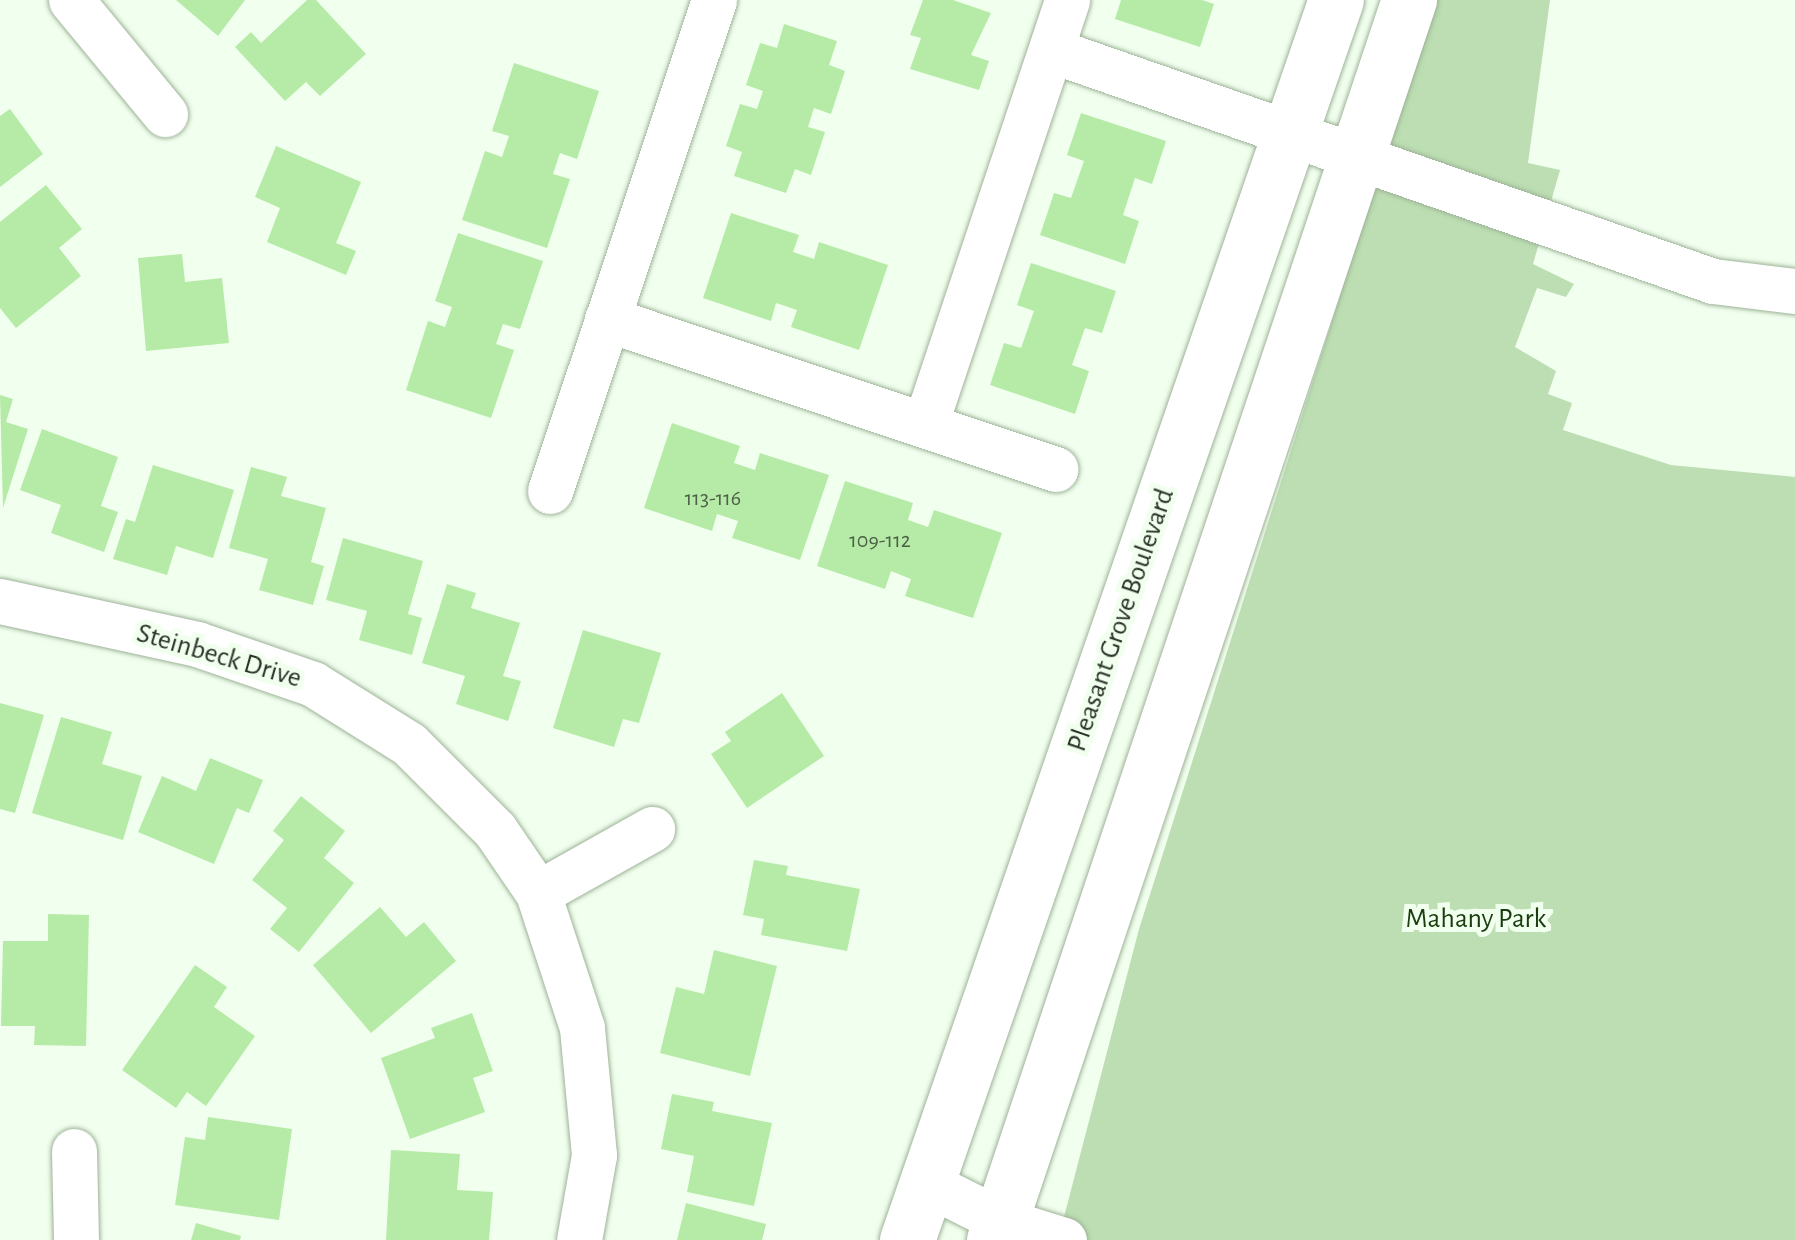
<!DOCTYPE html>
<style>
body{margin:0}
#map{position:relative;width:1795px;height:1240px;overflow:hidden;background:#f1ffee;font-family:"Alegreya Sans",sans-serif}
div>[style]{position:absolute}
[style*='--x']{left:calc(var(--x)*1px);top:calc(var(--y)*1px);width:calc(var(--w)*1px);rotate:calc(var(--a)*1deg)}
.green>*{inset:0;background:#bcdeb2}
.building>*{inset:0;background:#b5eba6}
.roads{filter:drop-shadow(0 0 2px #9db398) drop-shadow(0 0 2px #9db398)}
.minor>*{height:45px;margin:-22.5px;padding:0 22.5px;transform-origin:22.5px;border-radius:22.5px;background:#fff}
.major>*{height:55px;margin:-27.5px;padding:0 27.5px;transform-origin:27.5px;border-radius:27.5px;background:#fff}
span{translate:-50% -50%;white-space:nowrap;text-align:center;line-height:1.15;-webkit-text-stroke:10px #f1ffee;paint-order:stroke}
.number-label{font-size:22px;color:#4d6048}
.number-label span{-webkit-text-stroke-width:0}
.street-label{font-size:28px;color:#2a3228}
.park-label{font-size:28px;color:#1a3c0e}
</style>
<div id="map">
<div class="green">
<div style="clip-path:polygon(1434px 0,1550px 0,1528px 163px,1560px 170px,1533px 264px,1574px 284px,1566px 297px,1537px 288px,1515px 347px,1556px 371px,1548px 394px,1572px 403px,1563px 430px,1671px 465px,1795px 477px,1795px 1240px,1058px 1240px,1139px 929px)"></div>
</div>
<div class="building">
<div style="clip-path:polygon(176px 0,245px 0,218px 36px)"></div>
<div style="clip-path:polygon(307px 0,316px 0,366px 54px,320px 96px,306px 82px,285px 101px,235px 47px,251px 32px,261px 43px)"></div>
<div style="clip-path:polygon(923px 0,953px 0,991px 13px,971px 55px,989px 61px,979px 90px,910px 69px,921px 38px,910px 35px)"></div>
<div style="clip-path:polygon(1121px 0,1202px 0,1214px 4px,1200px 47px,1115px 19px)"></div>
<div style="clip-path:polygon(784px 24px,837px 41px,829px 65px,845px 71px,831px 114px,814px 108px,808px 127px,825px 132px,811px 175px,795px 169px,786px 193px,734px 176px,742px 152px,726px 146px,740px 104px,757px 109px,763px 91px,746px 85px,760px 43px,777px 48px)"></div>
<div style="clip-path:polygon(514px 63px,599px 91px,577px 159px,560px 153px,553px 174px,570px 179px,547px 248px,462px 220px,485px 151px,502px 157px,509px 136px,492px 131px)"></div>
<div style="clip-path:polygon(10px 109px,43px 154px,0 187px,0 116px)"></div>
<div style="clip-path:polygon(1081px 113px,1166px 141px,1152px 184px,1135px 178px,1123px 215px,1139px 221px,1125px 264px,1040px 235px,1054px 193px,1071px 198px,1084px 161px,1067px 155px)"></div>
<div style="clip-path:polygon(276px 146px,361px 182px,336px 243px,356px 251px,346px 275px,267px 242px,280px 208px,255px 197px)"></div>
<div style="clip-path:polygon(46px 185px,82px 229px,59px 248px,81px 276px,16px 328px,0 308px,0 222px)"></div>
<div style="clip-path:polygon(731px 213px,799px 235px,793px 252px,814px 259px,819px 242px,888px 265px,859px 350px,791px 327px,797px 310px,776px 303px,771px 321px,703px 298px)"></div>
<div style="clip-path:polygon(458px 233px,543px 261px,520px 329px,503px 324px,496px 344px,514px 350px,491px 418px,406px 390px,428px 321px,445px 327px,452px 307px,435px 301px)"></div>
<div style="clip-path:polygon(182px 254px,185px 282px,222px 278px,229px 343px,146px 351px,138px 258px)"></div>
<div style="clip-path:polygon(1031px 263px,1116px 291px,1102px 333px,1085px 328px,1072px 365px,1089px 371px,1075px 414px,990px 385px,1004px 343px,1021px 348px,1034px 311px,1017px 305px)"></div>
<div style="clip-path:polygon(0 395px,13px 399px,6px 422px,28px 429px,3px 508px)"></div>
<div style="clip-path:polygon(672px 423px,740px 446px,734px 463px,755px 470px,760px 453px,829px 475px,800px 560px,732px 538px,738px 521px,717px 514px,712px 531px,644px 508px)"></div>
<div style="clip-path:polygon(42px 429px,118px 457px,101px 506px,118px 512px,104px 552px,51px 533px,61px 505px,20px 490px)"></div>
<div style="clip-path:polygon(153px 465px,234px 490px,213px 558px,176px 546px,167px 575px,113px 559px,126px 519px,135px 522px)"></div>
<div style="clip-path:polygon(251px 467px,287px 477px,281px 496px,326px 508px,311px 562px,324px 566px,313px 605px,259px 590px,268px 559px,229px 548px)"></div>
<div style="clip-path:polygon(845px 481px,913px 503px,908px 520px,928px 527px,934px 510px,1002px 533px,973px 618px,905px 596px,911px 579px,891px 571px,885px 589px,817px 566px)"></div>
<div style="clip-path:polygon(343px 538px,423px 561px,408px 614px,422px 618px,412px 655px,359px 640px,367px 611px,326px 600px)"></div>
<div style="clip-path:polygon(447px 584px,476px 593px,471px 608px,520px 623px,503px 676px,521px 681px,508px 721px,456px 704px,465px 676px,422px 663px)"></div>
<div style="clip-path:polygon(583px 630px,661px 653px,639px 723px,623px 719px,614px 747px,553px 728px)"></div>
<div style="clip-path:polygon(782px 693px,824px 756px,747px 808px,711px 754px,731px 741px,725px 732px)"></div>
<div style="clip-path:polygon(0 703px,44px 715px,15px 813px,0 809px)"></div>
<div style="clip-path:polygon(61px 717px,112px 732px,102px 764px,142px 776px,123px 840px,32px 813px)"></div>
<div style="clip-path:polygon(210px 758px,263px 780px,249px 813px,237px 808px,214px 864px,138px 832px,162px 776px,196px 791px)"></div>
<div style="clip-path:polygon(301px 796px,345px 831px,324px 858px,354px 883px,299px 952px,270px 929px,287px 908px,252px 880px,284px 840px,273px 831px)"></div>
<div style="clip-path:polygon(754px 860px,788px 866px,786px 875px,860px 889px,847px 951px,761px 935px,764px 919px,743px 915px)"></div>
<div style="clip-path:polygon(380px 907px,406px 937px,424px 922px,456px 961px,371px 1033px,313px 965px)"></div>
<div style="clip-path:polygon(48px 914px,89px 915px,86px 1046px,34px 1045px,35px 1026px,1px 1026px,3px 941px,48px 941px)"></div>
<div style="clip-path:polygon(714px 950px,777px 966px,750px 1076px,660px 1053px,676px 987px,704px 994px)"></div>
<div style="clip-path:polygon(195px 965px,227px 987px,214px 1007px,255px 1036px,206px 1106px,187px 1092px,176px 1108px,122px 1070px)"></div>
<div style="clip-path:polygon(472px 1013px,493px 1071px,473px 1078px,485px 1112px,410px 1139px,381px 1058px,435px 1038px,431px 1028px)"></div>
<div style="clip-path:polygon(672px 1094px,714px 1102px,712px 1111px,772px 1123px,754px 1206px,687px 1192px,694px 1156px,661px 1149px)"></div>
<div style="clip-path:polygon(208px 1117px,292px 1129px,279px 1220px,175px 1205px,185px 1137px,205px 1140px)"></div>
<div style="clip-path:polygon(391px 1150px,460px 1154px,457px 1190px,493px 1192px,489px 1240px,386px 1240px)"></div>
<div style="clip-path:polygon(686px 1203px,766px 1224px,762px 1240px,677px 1240px)"></div>
<div style="clip-path:polygon(196px 1223px,241px 1236px,240px 1240px,191px 1240px)"></div>
</div>
<div class="roads">
<div class="minor">
<div style="--x:71;--y:0;--w:148;--a:50.5"></div>
<div style="--x:1051;--y:50;--w:701;--a:19.24"></div>
<div style="--x:1713;--y:281;--w:83;--a:7"></div>
<div style="--x:607;--y:319;--w:473;--a:18.5"></div>
<div style="--x:925;--y:425;--w:448;--a:-71.5"></div>
<div style="--x:550;--y:491;--w:518;--a:-71.53"></div>
<div style="--x:0;--y:601;--w:202;--a:12.3"></div>
<div style="--x:197;--y:644;--w:123;--a:19"></div>
<div style="--x:313;--y:684;--w:113;--a:32"></div>
<div style="--x:409;--y:744;--w:122;--a:45"></div>
<div style="--x:495;--y:830;--w:76;--a:55.7"></div>
<div style="--x:538;--y:893;--w:142;--a:71.9"></div>
<div style="--x:582;--y:1028;--w:128;--a:84.6"></div>
<div style="--x:594;--y:1155;--w:86;--a:100"></div>
<div style="--x:538;--y:893;--w:131;--a:-29.3"></div>
<div style="--x:74;--y:1151;--w:89;--a:88.7"></div>
<div style="--x:926;--y:1183;--w:83;--a:26.6"></div>
<div style="--x:1000;--y:1220;--w:67;--a:17.4"></div>
</div>
<div class="major">
<div style="--x:907;--y:1240;--w:1312;--a:-70.92"></div>
<div style="--x:994;--y:1240;--w:1308;--a:-71.5"></div>
</div>
</div>
<div class="number-label">
<span style="left:713px;top:499px">113-116</span>
<span style="left:880px;top:541px">109-112</span>
</div>
<div class="street-label">
<span style="left:1121px;top:620px;rotate:-71deg">Pleasant Grove Boulevard</span>
<span style="left:219px;top:656px;rotate:16deg">Steinbeck Drive</span>
</div>
<div class="park-label">
<span style="left:1476px;top:919px">Mahany Park</span>
</div>
</div>
